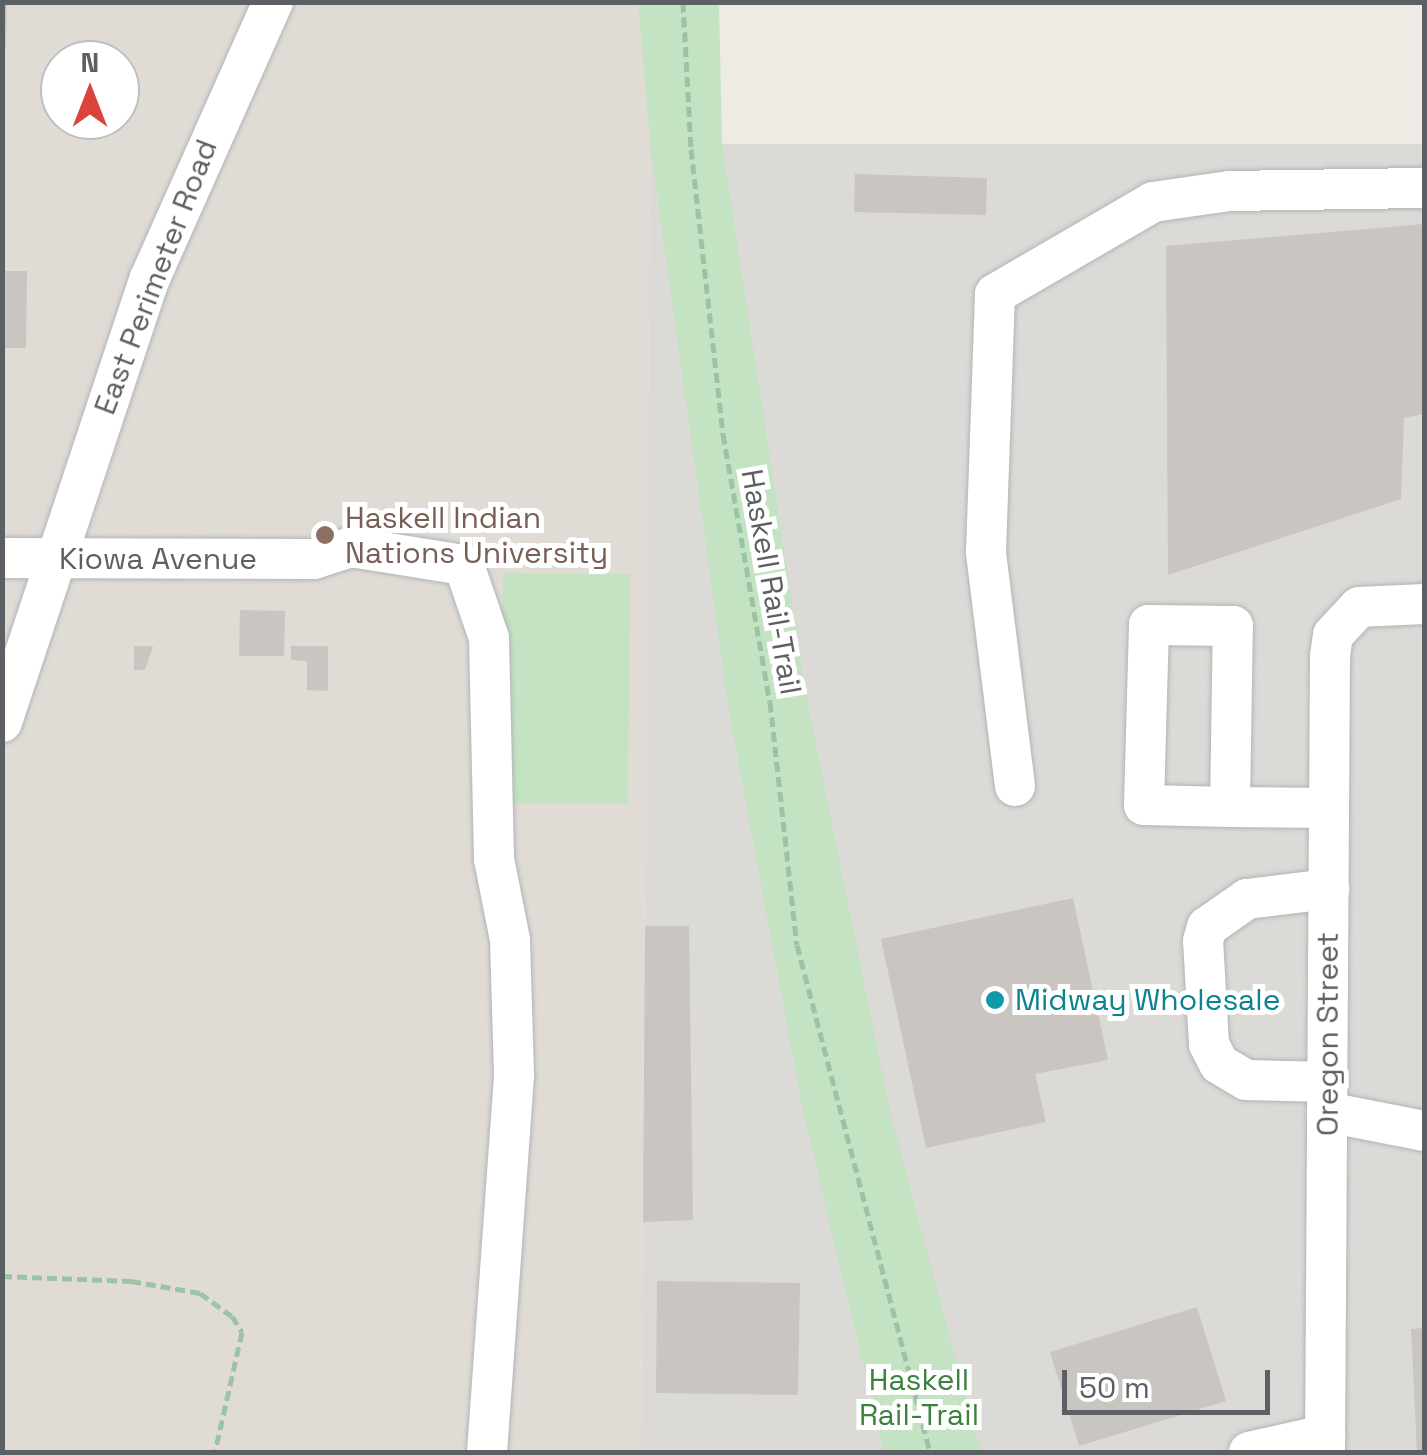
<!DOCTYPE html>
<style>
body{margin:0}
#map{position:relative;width:1427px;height:1455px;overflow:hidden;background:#edebe4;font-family:"Space Grotesk",sans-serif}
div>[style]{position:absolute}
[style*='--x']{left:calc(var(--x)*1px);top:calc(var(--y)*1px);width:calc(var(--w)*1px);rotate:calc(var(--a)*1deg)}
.industrial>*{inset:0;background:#dcdad6}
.education>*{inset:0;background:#e0dcd5}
.green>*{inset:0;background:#c3e3c2}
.building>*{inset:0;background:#c9c5c0}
.path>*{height:5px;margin-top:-2.5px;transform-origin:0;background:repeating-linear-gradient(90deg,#9cc3a6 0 10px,transparent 0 15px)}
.roads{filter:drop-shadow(0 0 2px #b1b4b8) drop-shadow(0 0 2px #b1b4b8)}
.minor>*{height:40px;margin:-20px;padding:0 20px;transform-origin:20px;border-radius:20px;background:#fff}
.dots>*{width:28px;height:28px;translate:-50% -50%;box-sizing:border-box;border:5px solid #fff;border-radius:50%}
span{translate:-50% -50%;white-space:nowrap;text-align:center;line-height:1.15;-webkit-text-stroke:10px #fff;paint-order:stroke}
.street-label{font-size:30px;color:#5c5f63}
.education-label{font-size:30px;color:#785e54}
.left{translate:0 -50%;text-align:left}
.culture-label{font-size:30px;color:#0d838f}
.park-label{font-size:30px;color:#3c823e}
.frame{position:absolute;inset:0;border:5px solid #5c5f63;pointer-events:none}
.north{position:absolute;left:40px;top:40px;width:100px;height:100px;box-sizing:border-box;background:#fff;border:2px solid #bebfc1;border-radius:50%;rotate:0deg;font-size:28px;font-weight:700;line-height:40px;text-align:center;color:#5c5f63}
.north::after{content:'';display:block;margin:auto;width:35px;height:45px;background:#db443c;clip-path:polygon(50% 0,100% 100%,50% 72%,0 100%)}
.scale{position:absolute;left:1062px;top:1370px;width:208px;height:45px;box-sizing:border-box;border:5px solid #5c5f63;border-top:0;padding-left:12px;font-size:30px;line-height:35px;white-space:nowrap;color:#5c5f63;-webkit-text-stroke:8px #fff;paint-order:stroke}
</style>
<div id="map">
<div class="industrial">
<div style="clip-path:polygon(650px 144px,1424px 144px,1424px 1452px,641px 1452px)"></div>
</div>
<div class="education">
<div style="clip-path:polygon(evenodd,3px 3px,638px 3px,650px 144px,641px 1452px,3px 1452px,3px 3px,60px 60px,120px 60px,120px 120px,60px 120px,60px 60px)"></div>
</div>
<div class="green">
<div style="clip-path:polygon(638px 3px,719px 3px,722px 144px,806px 694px,891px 1117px,981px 1452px,884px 1452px,803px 1111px,729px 711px,650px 144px)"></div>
<div style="clip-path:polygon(503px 573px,630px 574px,628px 804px,500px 803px)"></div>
</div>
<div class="building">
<div style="clip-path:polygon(2px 2px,7px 2px,6px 47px,2px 47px)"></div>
<div style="clip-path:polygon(855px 174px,987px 178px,986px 215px,854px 212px)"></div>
<div style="clip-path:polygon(1424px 224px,1424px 414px,1404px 418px,1401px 499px,1168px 575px,1166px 246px)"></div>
<div style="clip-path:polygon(2px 271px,27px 271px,26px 348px,2px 348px)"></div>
<div style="clip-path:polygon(240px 610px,285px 611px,284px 656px,239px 656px)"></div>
<div style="clip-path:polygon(134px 646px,153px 646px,145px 670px,134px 670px)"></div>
<div style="clip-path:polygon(291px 646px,328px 646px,328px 691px,307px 690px,307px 661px,291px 660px)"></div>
<div style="clip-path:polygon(1073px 898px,1108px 1060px,1035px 1074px,1046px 1122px,926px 1148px,881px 939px)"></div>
<div style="clip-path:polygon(645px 926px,689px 926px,693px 1220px,643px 1222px)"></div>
<div style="clip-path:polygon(657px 1281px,800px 1283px,798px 1395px,656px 1393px)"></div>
<div style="clip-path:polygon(1197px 1307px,1226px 1401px,1079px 1446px,1050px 1352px)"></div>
<div style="clip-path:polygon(1424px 1328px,1424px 1452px,1417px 1452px,1411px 1329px)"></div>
</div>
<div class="path">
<div style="--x:683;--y:2;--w:147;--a:86.9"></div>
<div style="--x:691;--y:149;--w:287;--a:83.6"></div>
<div style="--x:723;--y:434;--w:272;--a:80.1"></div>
<div style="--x:770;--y:702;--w:244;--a:83.7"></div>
<div style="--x:797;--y:945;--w:524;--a:75.3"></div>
<div style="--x:2;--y:1276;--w:129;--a:2.2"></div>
<div style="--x:131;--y:1281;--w:70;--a:9.9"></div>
<div style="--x:200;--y:1293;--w:39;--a:36"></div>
<div style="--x:232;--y:1316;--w:19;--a:58"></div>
<div style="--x:242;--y:1332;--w:123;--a:102.7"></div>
</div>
<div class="roads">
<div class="minor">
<div style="--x:2;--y:558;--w:312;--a:0.2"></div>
<div style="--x:314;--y:559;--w:39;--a:-18"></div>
<div style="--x:351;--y:547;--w:114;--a:9.1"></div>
<div style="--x:464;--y:565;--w:77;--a:71.1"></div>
<div style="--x:489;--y:638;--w:221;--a:88.7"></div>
<div style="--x:494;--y:859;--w:83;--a:78.8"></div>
<div style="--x:510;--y:940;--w:136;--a:88.3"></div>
<div style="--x:514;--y:1076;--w:377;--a:94.1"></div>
<div style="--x:2;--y:722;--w:468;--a:-71.6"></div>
<div style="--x:150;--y:278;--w:302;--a:-66"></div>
<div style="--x:1015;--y:786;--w:236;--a:-97.1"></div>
<div style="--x:986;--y:552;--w:258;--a:-88"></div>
<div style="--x:995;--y:294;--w:183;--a:-30.2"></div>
<div style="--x:1153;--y:202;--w:77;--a:-8.2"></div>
<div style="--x:1229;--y:191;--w:195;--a:-0.9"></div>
<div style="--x:1230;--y:807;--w:181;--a:-89.1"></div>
<div style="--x:1233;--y:626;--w:84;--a:-179.3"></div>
<div style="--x:1149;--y:625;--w:180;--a:91.6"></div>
<div style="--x:1144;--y:805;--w:86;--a:1.3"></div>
<div style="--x:1230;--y:807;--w:99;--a:0.6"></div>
<div style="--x:1328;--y:1082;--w:82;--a:-178.6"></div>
<div style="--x:1246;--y:1080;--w:31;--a:-149"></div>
<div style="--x:1219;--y:1064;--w:22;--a:-117"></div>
<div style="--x:1209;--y:1044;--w:103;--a:-93.3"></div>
<div style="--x:1203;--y:941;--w:15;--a:-74"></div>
<div style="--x:1207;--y:927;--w:49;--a:-35"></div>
<div style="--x:1247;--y:899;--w:83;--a:-7"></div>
<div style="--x:1327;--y:1112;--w:99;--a:11.1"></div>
<div style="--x:1249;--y:1452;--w:78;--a:-12.6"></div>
<div style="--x:1325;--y:1452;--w:796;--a:-89.64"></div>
<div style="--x:1330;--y:656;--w:21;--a:-82"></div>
<div style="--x:1333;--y:635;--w:38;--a:-47"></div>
<div style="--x:1359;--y:607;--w:65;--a:-2.6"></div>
</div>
</div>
<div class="dots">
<div style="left:325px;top:535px;background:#8d6e63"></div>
<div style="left:995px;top:1000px;background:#0f9aa8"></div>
</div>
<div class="street-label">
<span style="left:156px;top:277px;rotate:-69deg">East Perimeter Road</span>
<span style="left:158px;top:559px">Kiowa Avenue</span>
<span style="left:771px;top:582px;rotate:80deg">Haskell Rail-Trail</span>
<span style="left:1328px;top:1034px;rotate:-90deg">Oregon Street</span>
</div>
<div class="education-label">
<span class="left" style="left:345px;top:535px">Haskell Indian<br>Nations University</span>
</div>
<div class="culture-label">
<span class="left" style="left:1015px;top:1000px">Midway Wholesale</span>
</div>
<div class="park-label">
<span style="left:919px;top:1397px">Haskell<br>Rail-Trail</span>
</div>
<div class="frame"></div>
<div class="north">N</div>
<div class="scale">50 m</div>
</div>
